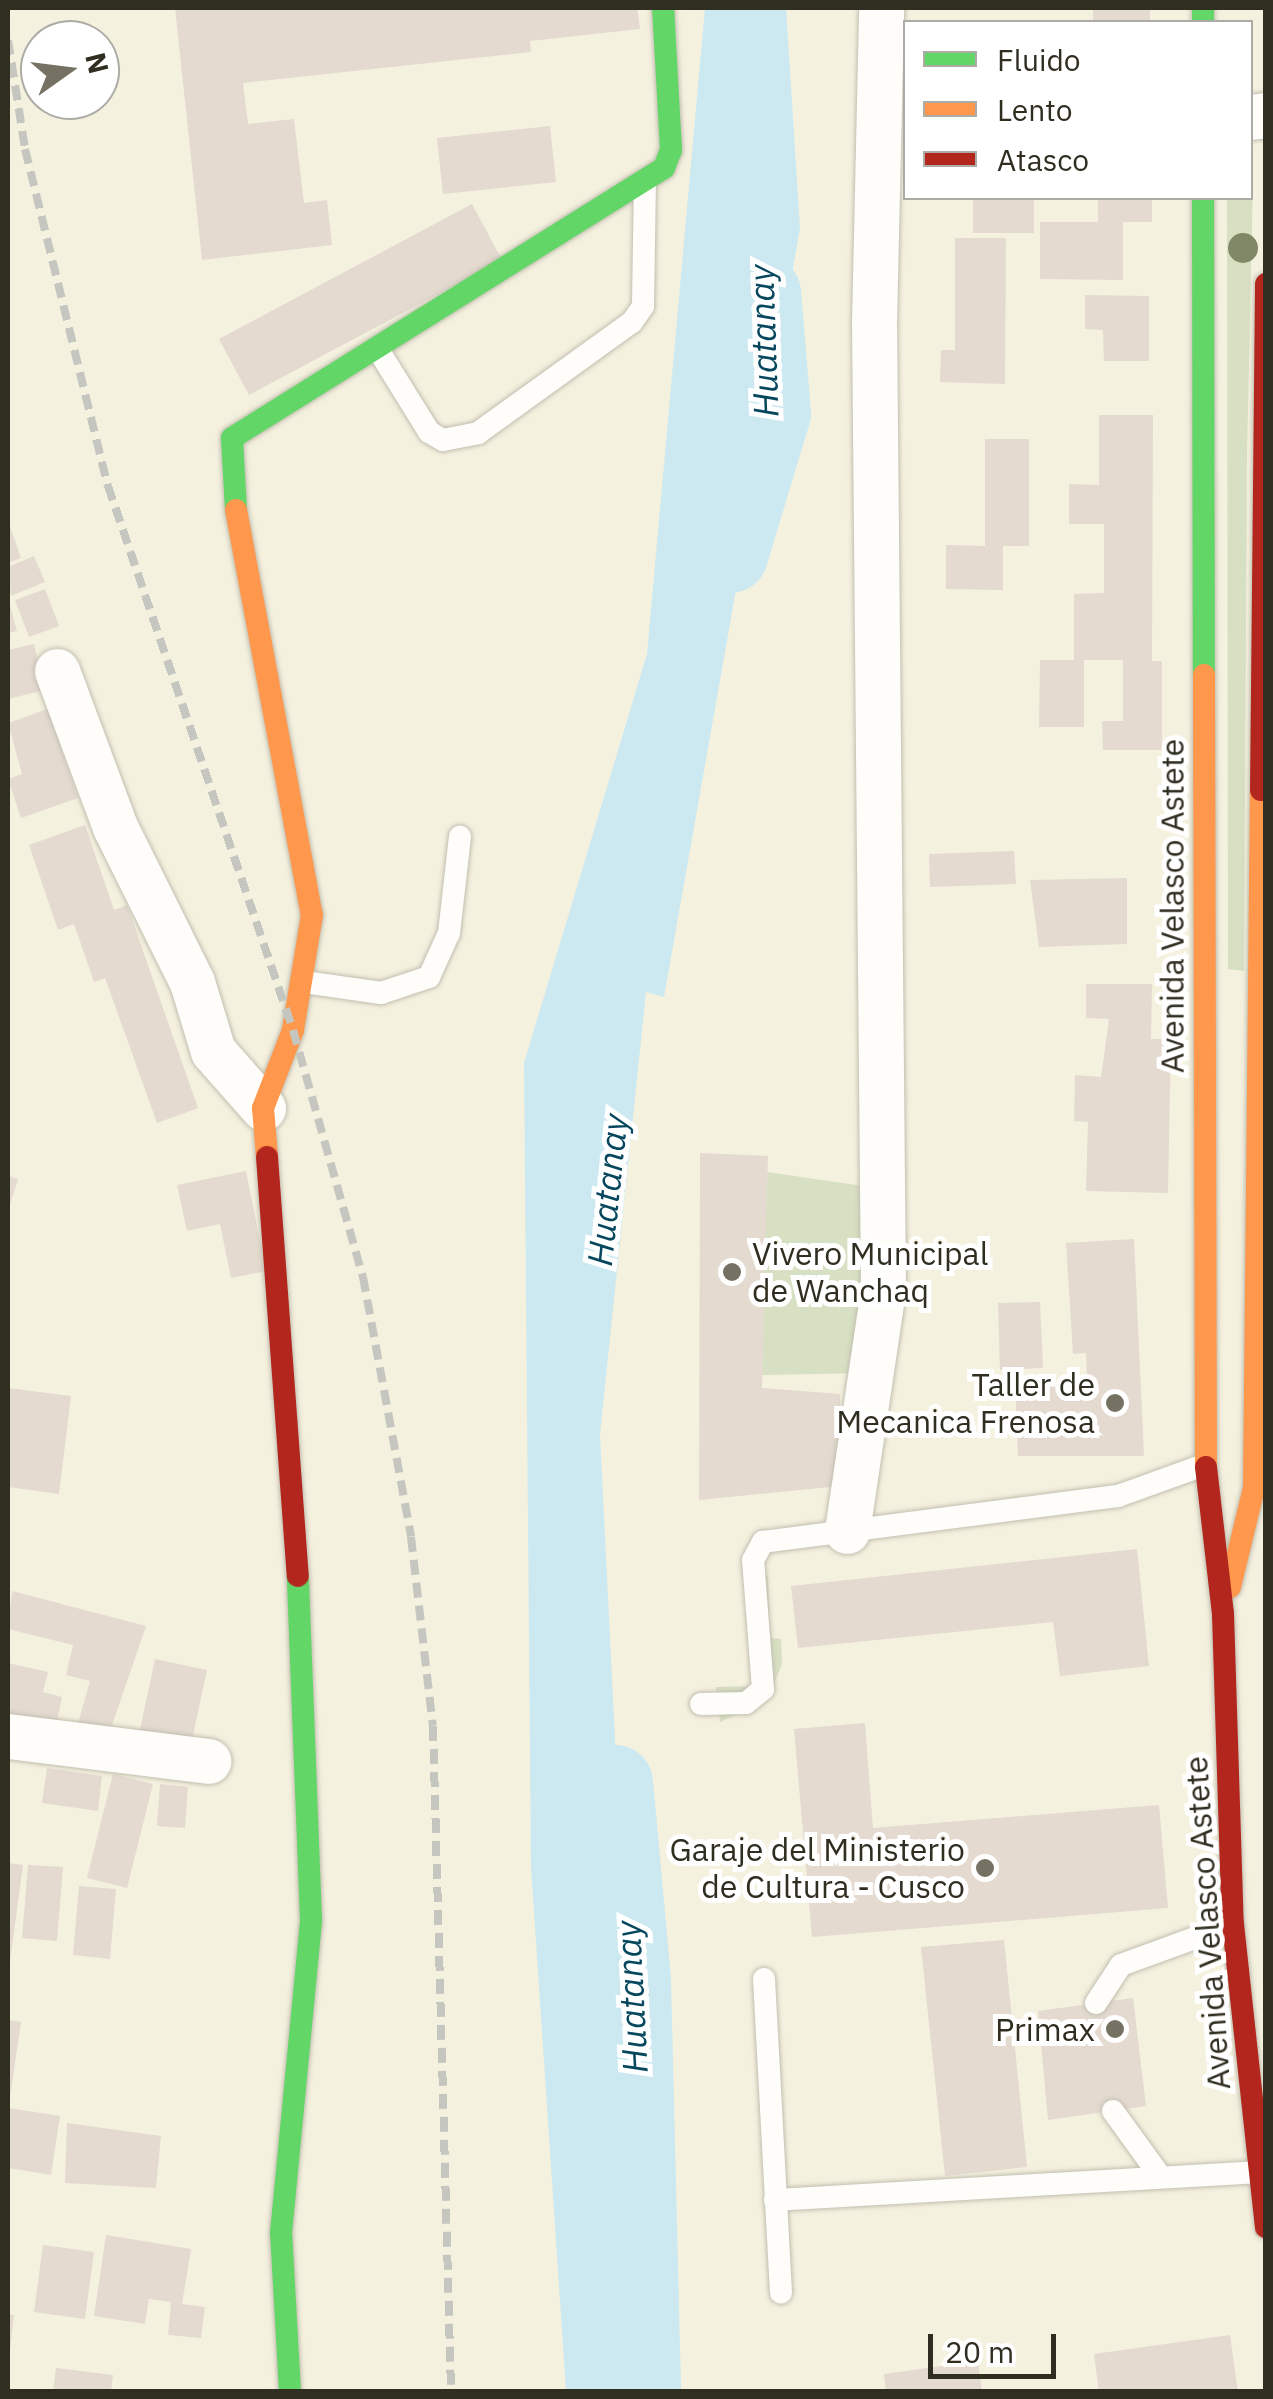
<!DOCTYPE html>
<style>
body{margin:0}
#map{position:relative;width:1273px;height:2399px;overflow:hidden;background:#f5f1df;font-family:"IBM Plex Sans",sans-serif}
div>[style]{position:absolute}
[style*='--x']{left:calc(var(--x)*1px);top:calc(var(--y)*1px);width:calc(var(--w)*1px);rotate:calc(var(--a)*1deg)}
.green>*{inset:0;background:#d7e0c2}
.water>*{inset:0;background:#cce9f1}
.river>*{height:75px;margin:-37.5px;padding:0 37.5px;transform-origin:37.5px;border-radius:37.5px;background:#cce9f1}
.building>*{inset:0;background:#e4dad0}
.roads{filter:drop-shadow(0 0 2px #c2bfb1) drop-shadow(0 0 2px #c2bfb1)}
.lane>*{height:22px;margin:-11px;padding:0 11px;transform-origin:11px;border-radius:11px;background:#fefdfa}
.street>*{height:45px;margin:-22.5px;padding:0 22.5px;transform-origin:22.5px;border-radius:22.5px;background:#fefdfa}
.fast>*{height:22px;margin:-11px;padding:0 11px;transform-origin:11px;border-radius:11px;background:#63d668}
.slow>*{height:22px;margin:-11px;padding:0 11px;transform-origin:11px;border-radius:11px;background:#ff974d}
.jam>*{height:22px;margin:-11px;padding:0 11px;transform-origin:11px;border-radius:11px;background:#b3261e}
.rail>*{height:8px;margin-top:-4px;transform-origin:0;background:repeating-linear-gradient(90deg,#c6c6c1 0 15px,transparent 0 23px)}
.trees>*{width:30px;height:30px;margin:-15px;border-radius:50%;background:#808867}
.dots>*{width:28px;height:28px;translate:-50% -50%;box-sizing:border-box;border:5px solid #fff;border-radius:50%}
span{translate:-50% -50%;white-space:nowrap;text-align:center;line-height:1.15;-webkit-text-stroke:10px #fff;paint-order:stroke}
.street-label{font-size:32px;color:#302d21}
.poi-label{font-size:32px;color:#302d21}
.left{translate:0 -50%;text-align:left}
.right{translate:-100% -50%;text-align:right}
.water-label{font-size:35px;color:#06475d;font-style:italic}
.frame{position:absolute;inset:0;border:10px solid #302d21;pointer-events:none}
.legend{position:absolute;left:903px;top:20px;width:350px;height:180px;box-sizing:border-box;background:#fff;border:2px solid #acaba6;margin:0;padding:12px 18px;list-style:none;font-size:30px;color:#302d21}
.legend li{display:flex;align-items:center;gap:20px;height:50px}
.legend b{width:50px;border:2px solid #acaba6}
.north{position:absolute;left:20px;top:20px;width:100px;height:100px;box-sizing:border-box;background:#fff;border:2px solid #acaba6;border-radius:50%;rotate:76deg;font-size:28px;font-weight:700;line-height:40px;text-align:center;color:#302d21}
.north::after{content:'';display:block;margin:auto;width:35px;height:45px;background:#757264;clip-path:polygon(50% 0,100% 100%,50% 72%,0 100%)}
.scale{position:absolute;left:928px;top:2334px;width:128px;height:45px;box-sizing:border-box;border:5px solid #302d21;border-top:0;padding-left:12px;font-size:30px;line-height:35px;white-space:nowrap;color:#302d21;-webkit-text-stroke:8px #fff;paint-order:stroke}
</style>
<div id="map">
<div class="green">
<div style="clip-path:polygon(1253px 181px,1247px 454px,1244px 971px,1228px 969px,1227px 198px,1250px 198px)"></div>
<div style="clip-path:polygon(767px 1172px,870px 1187px,870px 1373px,762px 1375px)"></div>
<div style="clip-path:polygon(768px 1575px,770px 1638px,781px 1639px,782px 1664px,768px 1699px,720px 1722px,716px 1687px,753px 1686px,743px 1578px)"></div>
</div>
<div class="water">
<div style="clip-path:polygon(705px 8px,786px 8px,800px 228px,664px 997px,646px 992px,600px 1434px,647px 2391px,566px 2391px,531px 1868px,524px 1063px,647px 654px)"></div>
</div>
<div class="river">
<div style="--x:730;--y:555;--w:148;--a:-73.2"></div>
<div style="--x:773;--y:413;--w:121;--a:-94.7"></div>
<div style="--x:615;--y:1782;--w:198;--a:84.8"></div>
<div style="--x:633;--y:1979;--w:413;--a:88.6"></div>
</div>
<div class="building">
<div style="clip-path:polygon(175px 8px,637px 8px,640px 29px,530px 41px,531px 52px,243px 83px,248px 124px,294px 119px,304px 203px,327px 200px,332px 245px,202px 260px)"></div>
<div style="clip-path:polygon(1093px 8px,1150px 8px,1150px 22px,1093px 22px)"></div>
<div style="clip-path:polygon(550px 126px,556px 182px,443px 194px,437px 138px)"></div>
<div style="clip-path:polygon(1098px 198px,1152px 198px,1152px 222px,1123px 222px,1123px 280px,1040px 279px,1040px 222px,1098px 222px)"></div>
<div style="clip-path:polygon(973px 199px,1034px 199px,1034px 233px,973px 233px)"></div>
<div style="clip-path:polygon(472px 204px,502px 260px,249px 395px,219px 339px)"></div>
<div style="clip-path:polygon(955px 238px,1006px 238px,1005px 384px,940px 382px,941px 350px,955px 350px)"></div>
<div style="clip-path:polygon(1085px 295px,1149px 296px,1149px 361px,1104px 361px,1103px 330px,1085px 329px)"></div>
<div style="clip-path:polygon(1099px 415px,1153px 415px,1152px 661px,1162px 661px,1162px 750px,1103px 750px,1102px 721px,1123px 721px,1123px 660px,1084px 660px,1084px 727px,1039px 727px,1040px 660px,1074px 660px,1074px 594px,1104px 593px,1104px 524px,1069px 524px,1069px 484px,1099px 485px)"></div>
<div style="clip-path:polygon(985px 439px,1029px 439px,1029px 546px,1003px 546px,1003px 590px,946px 589px,946px 545px,985px 546px)"></div>
<div style="clip-path:polygon(8px 521px,21px 558px,8px 563px)"></div>
<div style="clip-path:polygon(34px 556px,45px 582px,11px 596px,8px 567px)"></div>
<div style="clip-path:polygon(45px 589px,59px 626px,29px 637px,15px 600px)"></div>
<div style="clip-path:polygon(8px 599px,17px 631px,8px 633px)"></div>
<div style="clip-path:polygon(34px 644px,45px 690px,8px 699px,8px 650px)"></div>
<div style="clip-path:polygon(48px 709px,78px 798px,21px 818px,8px 779px,22px 774px,8px 723px)"></div>
<div style="clip-path:polygon(85px 825px,114px 910px,127px 905px,198px 1108px,157px 1123px,105px 978px,94px 982px,74px 924px,58px 930px,29px 845px)"></div>
<div style="clip-path:polygon(1014px 851px,1016px 884px,930px 887px,929px 854px)"></div>
<div style="clip-path:polygon(1127px 878px,1127px 944px,1039px 947px,1030px 880px)"></div>
<div style="clip-path:polygon(1086px 984px,1152px 984px,1151px 1039px,1171px 1039px,1168px 1193px,1086px 1191px,1088px 1122px,1074px 1121px,1075px 1075px,1101px 1077px,1109px 1019px,1086px 1018px)"></div>
<div style="clip-path:polygon(700px 1153px,768px 1156px,762px 1388px,840px 1394px,841px 1486px,699px 1500px)"></div>
<div style="clip-path:polygon(246px 1171px,266px 1271px,231px 1278px,220px 1224px,187px 1231px,177px 1185px)"></div>
<div style="clip-path:polygon(8px 1176px,18px 1179px,8px 1211px)"></div>
<div style="clip-path:polygon(1134px 1239px,1144px 1456px,1018px 1456px,1015px 1384px,1087px 1381px,1086px 1353px,1073px 1354px,1066px 1243px)"></div>
<div style="clip-path:polygon(1040px 1302px,1043px 1368px,1000px 1370px,998px 1303px)"></div>
<div style="clip-path:polygon(8px 1388px,71px 1396px,59px 1494px,8px 1487px)"></div>
<div style="clip-path:polygon(1137px 1549px,1149px 1666px,1060px 1676px,1053px 1622px,798px 1648px,791px 1586px)"></div>
<div style="clip-path:polygon(12px 1591px,146px 1626px,110px 1731px,78px 1723px,90px 1681px,66px 1675px,73px 1645px,8px 1629px)"></div>
<div style="clip-path:polygon(155px 1659px,207px 1670px,191px 1745px,139px 1734px)"></div>
<div style="clip-path:polygon(8px 1663px,48px 1672px,43px 1692px,62px 1697px,54px 1736px,8px 1725px)"></div>
<div style="clip-path:polygon(865px 1723px,873px 1828px,1159px 1805px,1168px 1908px,812px 1937px,794px 1729px)"></div>
<div style="clip-path:polygon(47px 1768px,102px 1776px,98px 1811px,42px 1803px)"></div>
<div style="clip-path:polygon(113px 1774px,153px 1784px,127px 1888px,87px 1878px)"></div>
<div style="clip-path:polygon(160px 1784px,188px 1787px,185px 1828px,157px 1826px)"></div>
<div style="clip-path:polygon(8px 1863px,23px 1865px,10px 1962px,8px 1962px)"></div>
<div style="clip-path:polygon(28px 1865px,63px 1867px,57px 1941px,22px 1938px)"></div>
<div style="clip-path:polygon(79px 1886px,116px 1889px,110px 1959px,73px 1955px)"></div>
<div style="clip-path:polygon(1004px 1940px,1027px 2167px,945px 2176px,921px 1947px)"></div>
<div style="clip-path:polygon(1133px 1998px,1146px 2106px,1048px 2120px,1038px 2011px)"></div>
<div style="clip-path:polygon(8px 2020px,21px 2022px,10px 2098px,8px 2098px)"></div>
<div style="clip-path:polygon(9px 2108px,60px 2116px,51px 2175px,8px 2168px)"></div>
<div style="clip-path:polygon(67px 2123px,161px 2136px,156px 2188px,65px 2183px)"></div>
<div style="clip-path:polygon(106px 2235px,191px 2249px,182px 2304px,205px 2307px,201px 2338px,168px 2335px,171px 2302px,149px 2299px,145px 2324px,94px 2316px)"></div>
<div style="clip-path:polygon(43px 2245px,94px 2252px,85px 2319px,34px 2312px)"></div>
<div style="clip-path:polygon(8px 2314px,14px 2315px,10px 2352px,8px 2352px)"></div>
<div style="clip-path:polygon(1230px 2335px,1238px 2392px,1099px 2392px,1094px 2354px)"></div>
<div style="clip-path:polygon(978px 2361px,982px 2392px,886px 2392px,884px 2374px)"></div>
<div style="clip-path:polygon(56px 2368px,113px 2375px,111px 2392px,53px 2392px)"></div>
</div>
<div class="roads">
<div class="lane">
<div style="--x:377;--y:348;--w:99;--a:58.2"></div>
<div style="--x:429;--y:432;--w:16;--a:30"></div>
<div style="--x:443;--y:440;--w:36;--a:-11"></div>
<div style="--x:478;--y:433;--w:190;--a:-35.8"></div>
<div style="--x:632;--y:322;--w:19;--a:-55"></div>
<div style="--x:643;--y:306;--w:124;--a:-89.1"></div>
<div style="--x:304;--y:982;--w:78;--a:8.1"></div>
<div style="--x:381;--y:993;--w:51;--a:-18.4"></div>
<div style="--x:429;--y:977;--w:48;--a:-65.6"></div>
<div style="--x:449;--y:933;--w:97;--a:-83.5"></div>
<div style="--x:701;--y:1704;--w:45;--a:-1.3"></div>
<div style="--x:746;--y:1703;--w:22;--a:-39"></div>
<div style="--x:763;--y:1689;--w:129;--a:-94.4"></div>
<div style="--x:753;--y:1560;--w:21;--a:-61"></div>
<div style="--x:763;--y:1542;--w:358;--a:-7.4"></div>
<div style="--x:1118;--y:1496;--w:91;--a:-19.8"></div>
<div style="--x:764;--y:1979;--w:314;--a:86.9"></div>
<div style="--x:1096;--y:2003;--w:45;--a:-56.7"></div>
<div style="--x:1121;--y:1965;--w:119;--a:-20.1"></div>
<div style="--x:1113;--y:2111;--w:80;--a:54.1"></div>
<div style="--x:775;--y:2200;--w:488;--a:-3.3"></div>
</div>
<div class="street">
<div style="--x:1250;--y:117;--w:16;--a:-7"></div>
<div style="--x:57;--y:671;--w:166;--a:69.6"></div>
<div style="--x:115;--y:827;--w:173;--a:63.6"></div>
<div style="--x:192;--y:982;--w:72;--a:73.1"></div>
<div style="--x:213;--y:1051;--w:76;--a:48.7"></div>
<div style="--x:847;--y:1531;--w:243;--a:-81.5"></div>
<div style="--x:883;--y:1291;--w:968;--a:-90.53"></div>
<div style="--x:874;--y:323;--w:315;--a:-88.7"></div>
<div style="--x:8;--y:1736;--w:202;--a:7.1"></div>
</div>
<div class="fast">
<div style="--x:1203;--y:8;--w:14;--a:90"></div>
<div style="--x:1203;--y:198;--w:477;--a:89.9"></div>
<div style="--x:236;--y:510;--w:72;--a:-93.2"></div>
<div style="--x:232;--y:438;--w:509;--a:-32.01"></div>
<div style="--x:664;--y:168;--w:19;--a:-69"></div>
<div style="--x:671;--y:150;--w:142;--a:-93.2"></div>
<div style="--x:290;--y:2392;--w:159;--a:-93.2"></div>
<div style="--x:281;--y:2233;--w:314;--a:-84.5"></div>
<div style="--x:311;--y:1920;--w:344;--a:-92.2"></div>
</div>
<div class="slow">
<div style="--x:236;--y:510;--w:412;--a:79.4"></div>
<div style="--x:312;--y:915;--w:117;--a:99.4"></div>
<div style="--x:293;--y:1030;--w:84;--a:111"></div>
<div style="--x:263;--y:1108;--w:49;--a:85.3"></div>
<div style="--x:1204;--y:675;--w:792;--a:89.86"></div>
<div style="--x:1230;--y:1587;--w:102;--a:-76.4"></div>
<div style="--x:1254;--y:1488;--w:698;--a:-89.43"></div>
</div>
<div class="jam">
<div style="--x:1261;--y:790;--w:506;--a:-89.43"></div>
<div style="--x:267;--y:1157;--w:420;--a:85.8"></div>
<div style="--x:1206;--y:1467;--w:148;--a:83.4"></div>
<div style="--x:1223;--y:1614;--w:310;--a:88.2"></div>
<div style="--x:1233;--y:1924;--w:305;--a:83.8"></div>
</div>
</div>
<div class="rail">
<div style="--x:8;--y:40;--w:110;--a:81.1"></div>
<div style="--x:25;--y:149;--w:347;--a:76.2"></div>
<div style="--x:108;--y:486;--w:575;--a:71.22"></div>
<div style="--x:293;--y:1030;--w:257;--a:74.2"></div>
<div style="--x:363;--y:1277;--w:264;--a:79.5"></div>
<div style="--x:411;--y:1537;--w:190;--a:83.4"></div>
<div style="--x:433;--y:1726;--w:666;--a:88.45"></div>
</div>
<div class="trees">
<div style="left:1243px;top:248px"></div>
</div>
<div class="dots">
<div style="left:732px;top:1272px;background:#757264"></div>
<div style="left:1115px;top:1403px;background:#757264"></div>
<div style="left:985px;top:1868px;background:#757264"></div>
<div style="left:1115px;top:2029px;background:#757264"></div>
</div>
<div class="street-label">
<span style="left:1172px;top:906px;rotate:-90deg">Avenida Velasco Astete</span>
<span style="left:1207px;top:1923px;rotate:-94deg">Avenida Velasco Astete</span>
</div>
<div class="poi-label">
<span class="left" style="left:752px;top:1272px">Vivero Municipal<br>de Wanchaq</span>
<span class="right" style="left:1095px;top:1403px">Taller de<br>Mecanica Frenosa</span>
<span class="right" style="left:965px;top:1868px">Garaje del Ministerio<br>de Cultura - Cusco</span>
<span class="right" style="left:1095px;top:2029px">Primax</span>
</div>
<div class="water-label">
<span style="left:763px;top:341px;rotate:-92deg">Huatanay</span>
<span style="left:607px;top:1190px;rotate:-84deg">Huatanay</span>
<span style="left:631px;top:1997px;rotate:-93deg">Huatanay</span>
</div>
<div class="frame"></div>
<ul class="legend">
<li><b style="height:12px;background:#63d668"></b>Fluido</li>
<li><b style="height:12px;background:#ff974d"></b>Lento</li>
<li><b style="height:12px;background:#b3261e"></b>Atasco</li>
</ul>
<div class="north">N</div>
<div class="scale">20 m</div>
</div>
